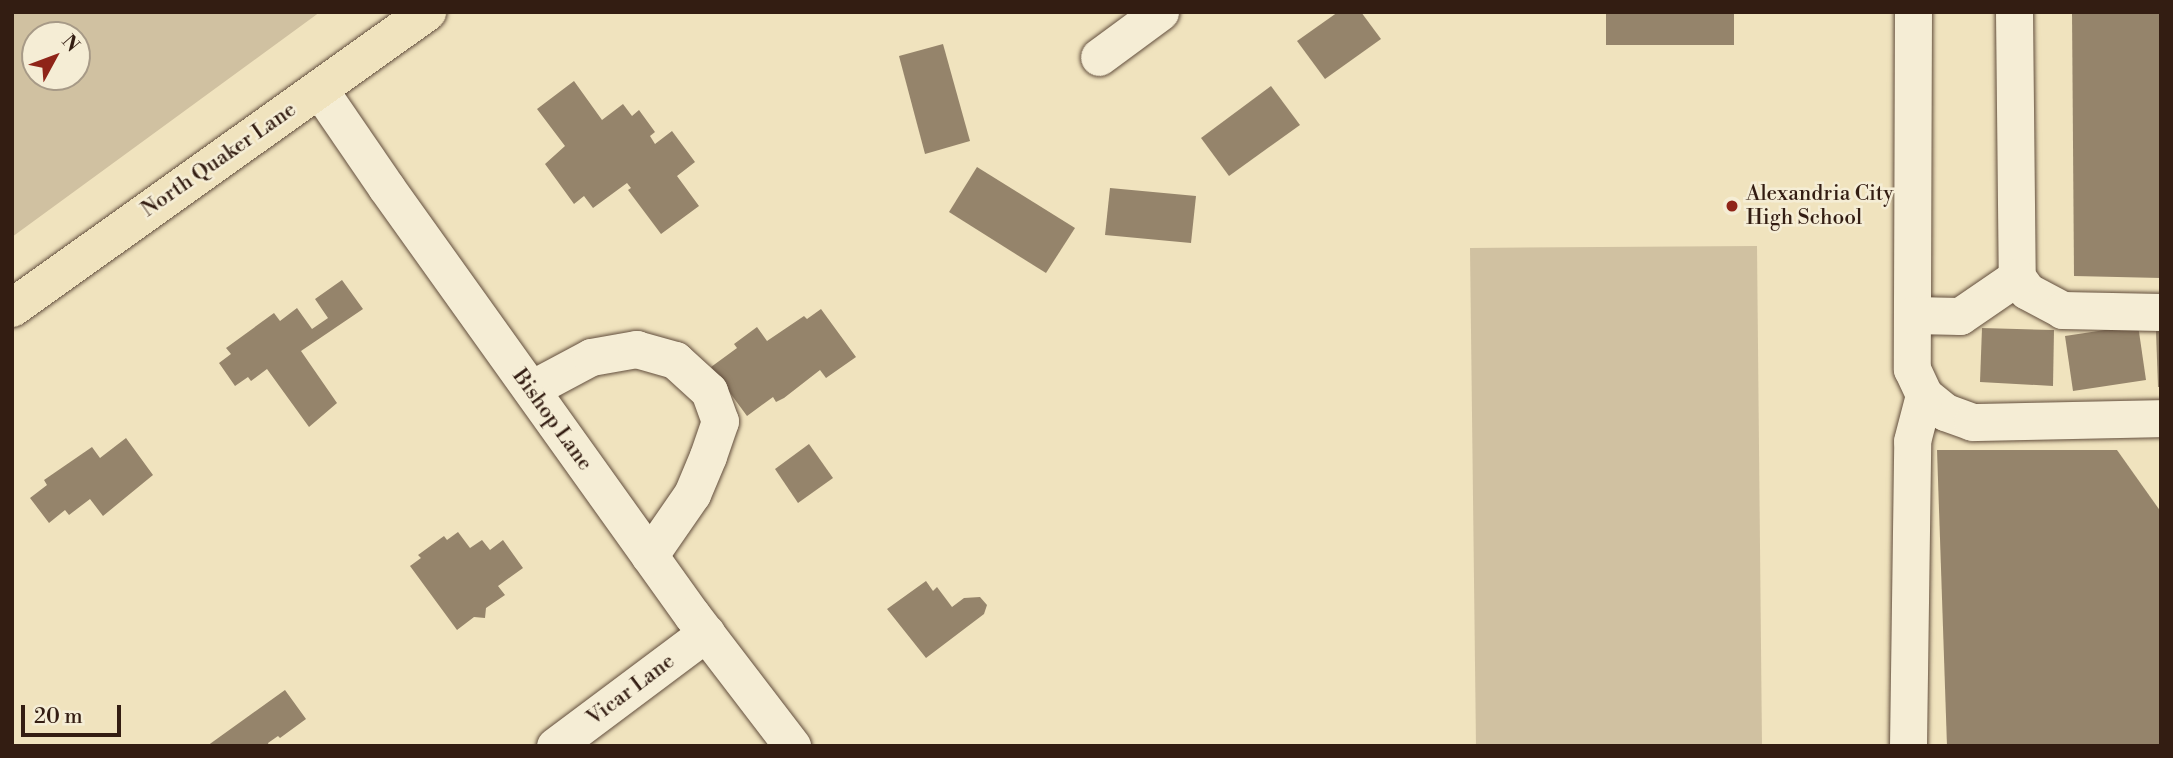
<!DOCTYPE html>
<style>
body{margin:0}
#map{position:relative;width:2173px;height:758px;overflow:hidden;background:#f0e3be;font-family:"Libre Bodoni",serif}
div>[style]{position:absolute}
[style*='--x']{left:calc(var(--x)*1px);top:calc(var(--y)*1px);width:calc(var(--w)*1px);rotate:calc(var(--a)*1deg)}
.green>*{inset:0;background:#d0c1a1}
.building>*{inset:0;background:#95846b}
.roads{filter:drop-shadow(0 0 2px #624e3d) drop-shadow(0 0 2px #624e3d)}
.minor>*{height:37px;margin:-18.5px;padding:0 18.5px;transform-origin:18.5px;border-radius:18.5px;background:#f5edd5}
.major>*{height:38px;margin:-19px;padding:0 19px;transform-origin:19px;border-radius:19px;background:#f0e3be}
.dots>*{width:19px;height:19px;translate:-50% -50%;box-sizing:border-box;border:4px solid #f5edd5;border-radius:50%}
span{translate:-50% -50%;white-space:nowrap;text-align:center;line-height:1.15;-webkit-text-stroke:5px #f5edd5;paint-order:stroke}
.street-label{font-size:21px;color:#331d12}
.poi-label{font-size:21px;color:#331d12}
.left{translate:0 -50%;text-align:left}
.frame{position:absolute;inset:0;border:14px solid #331d12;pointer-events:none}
.north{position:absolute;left:21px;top:21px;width:70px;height:70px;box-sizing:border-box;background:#f5edd5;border:2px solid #a79a87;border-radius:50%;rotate:49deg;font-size:19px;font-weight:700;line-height:28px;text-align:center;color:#331d12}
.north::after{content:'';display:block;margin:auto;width:24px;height:32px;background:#8f2418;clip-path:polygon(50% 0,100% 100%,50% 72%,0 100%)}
.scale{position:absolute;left:21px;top:705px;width:100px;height:32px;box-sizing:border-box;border:4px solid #331d12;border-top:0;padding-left:9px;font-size:21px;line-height:24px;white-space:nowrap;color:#331d12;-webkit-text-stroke:5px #f5edd5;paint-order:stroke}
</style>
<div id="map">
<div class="green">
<div style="clip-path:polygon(evenodd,12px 12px,320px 12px,12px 237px,12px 12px,35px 35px,77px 35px,77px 77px,35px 77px,35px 35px)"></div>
<div style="clip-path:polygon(1757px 246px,1762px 746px,1476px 746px,1470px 248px)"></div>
</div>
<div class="building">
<div style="clip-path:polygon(1338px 12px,1361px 12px,1381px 39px,1325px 79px,1297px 41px)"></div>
<div style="clip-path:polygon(1606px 12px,1734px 12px,1734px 45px,1606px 45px)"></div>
<div style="clip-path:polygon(2072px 12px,2161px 12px,2161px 278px,2074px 276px)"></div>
<div style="clip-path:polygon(943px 44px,970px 141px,925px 154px,899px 56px)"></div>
<div style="clip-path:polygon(574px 81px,602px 120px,623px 104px,632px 116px,639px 110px,655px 132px,650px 136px,655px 144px,672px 131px,695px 162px,677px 176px,699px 206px,661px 234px,628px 190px,631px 188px,627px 183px,593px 208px,584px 196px,574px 204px,545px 164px,565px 146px,537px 109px)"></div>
<div style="clip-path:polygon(1271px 86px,1300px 125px,1229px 176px,1201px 138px)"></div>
<div style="clip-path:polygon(977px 167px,1075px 228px,1046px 273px,949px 212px)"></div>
<div style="clip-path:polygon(1110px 188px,1196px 196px,1191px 243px,1105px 235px)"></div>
<div style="clip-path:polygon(342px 280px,363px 309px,301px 351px,337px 403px,309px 427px,267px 369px,251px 381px,248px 377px,235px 386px,219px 363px,231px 354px,226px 348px,274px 313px,280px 321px,297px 308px,312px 329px,328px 318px,315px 299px)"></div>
<div style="clip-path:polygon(821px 309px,856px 357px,826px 378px,820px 370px,784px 398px,776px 402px,773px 397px,747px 416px,711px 367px,737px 348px,734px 344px,757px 327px,767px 341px,804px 316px,807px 319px)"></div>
<div style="clip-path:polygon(2138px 325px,2146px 380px,2073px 391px,2065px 336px)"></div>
<div style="clip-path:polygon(1982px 328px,2054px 330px,2053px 386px,1980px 382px)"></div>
<div style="clip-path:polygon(2156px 331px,2161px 331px,2161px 387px,2158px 387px)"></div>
<div style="clip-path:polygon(126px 438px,153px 475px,103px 516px,90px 499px,69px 515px,65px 510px,49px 523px,30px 498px,47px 485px,44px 480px,92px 447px,100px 458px)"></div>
<div style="clip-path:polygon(809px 444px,833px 478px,798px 503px,775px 469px)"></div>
<div style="clip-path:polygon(1937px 450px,2117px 450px,2161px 512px,2161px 746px,1947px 746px)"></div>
<div style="clip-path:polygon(458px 532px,470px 548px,482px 540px,490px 550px,503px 540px,523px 568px,498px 586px,505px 595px,486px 608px,485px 618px,474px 617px,457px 630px,410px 566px,421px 558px,418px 555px,444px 536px,447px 540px)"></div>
<div style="clip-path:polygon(926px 581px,933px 591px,937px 587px,952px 607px,964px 598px,980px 597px,987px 605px,984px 614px,926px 658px,887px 609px)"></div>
<div style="clip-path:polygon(285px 690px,306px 719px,280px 738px,278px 736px,268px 743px,269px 746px,207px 746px)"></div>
</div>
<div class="roads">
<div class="minor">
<div style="--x:1913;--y:12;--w:357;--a:90.2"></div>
<div style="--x:1912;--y:369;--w:29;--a:65"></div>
<div style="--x:1924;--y:395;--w:27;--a:39"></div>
<div style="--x:1945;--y:412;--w:29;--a:20"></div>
<div style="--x:1972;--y:422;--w:189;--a:-1.2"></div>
<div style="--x:2014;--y:12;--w:265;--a:89.4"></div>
<div style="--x:2017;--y:277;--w:17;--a:54"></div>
<div style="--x:2027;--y:291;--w:40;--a:28"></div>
<div style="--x:2062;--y:310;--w:99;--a:1.2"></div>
<div style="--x:1099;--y:57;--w:76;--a:-36.4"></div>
<div style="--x:319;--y:89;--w:119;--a:55.6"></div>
<div style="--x:386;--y:187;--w:526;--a:54.44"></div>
<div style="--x:692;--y:615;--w:165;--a:52.6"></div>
<div style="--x:1913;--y:315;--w:47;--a:1.2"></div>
<div style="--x:1960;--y:316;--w:69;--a:-34.4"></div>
<div style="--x:531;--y:389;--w:68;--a:-28.1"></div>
<div style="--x:591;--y:357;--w:46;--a:-10.1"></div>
<div style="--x:636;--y:349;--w:41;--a:15.8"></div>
<div style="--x:675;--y:360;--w:46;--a:42.4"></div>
<div style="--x:709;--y:391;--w:32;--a:70"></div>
<div style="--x:720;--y:421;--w:37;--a:109"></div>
<div style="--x:708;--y:456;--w:41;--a:112.8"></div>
<div style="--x:692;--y:494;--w:75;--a:124.7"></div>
<div style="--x:555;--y:746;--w:189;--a:-36.8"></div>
<div style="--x:1908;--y:746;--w:305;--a:-89.2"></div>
<div style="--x:1912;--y:441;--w:48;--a:-75.4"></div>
</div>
<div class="major">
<div style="--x:12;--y:308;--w:510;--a:-35.5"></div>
</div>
</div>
<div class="dots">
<div style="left:1732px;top:206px;background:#8f2418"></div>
</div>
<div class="street-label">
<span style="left:219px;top:160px;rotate:-35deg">North Quaker Lane</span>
<span style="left:552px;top:420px;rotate:54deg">Bishop Lane</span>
<span style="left:631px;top:690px;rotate:-37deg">Vicar Lane</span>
</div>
<div class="poi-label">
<span class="left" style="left:1746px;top:206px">Alexandria City<br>High School</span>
</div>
<div class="frame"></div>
<div class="north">N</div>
<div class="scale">20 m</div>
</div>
